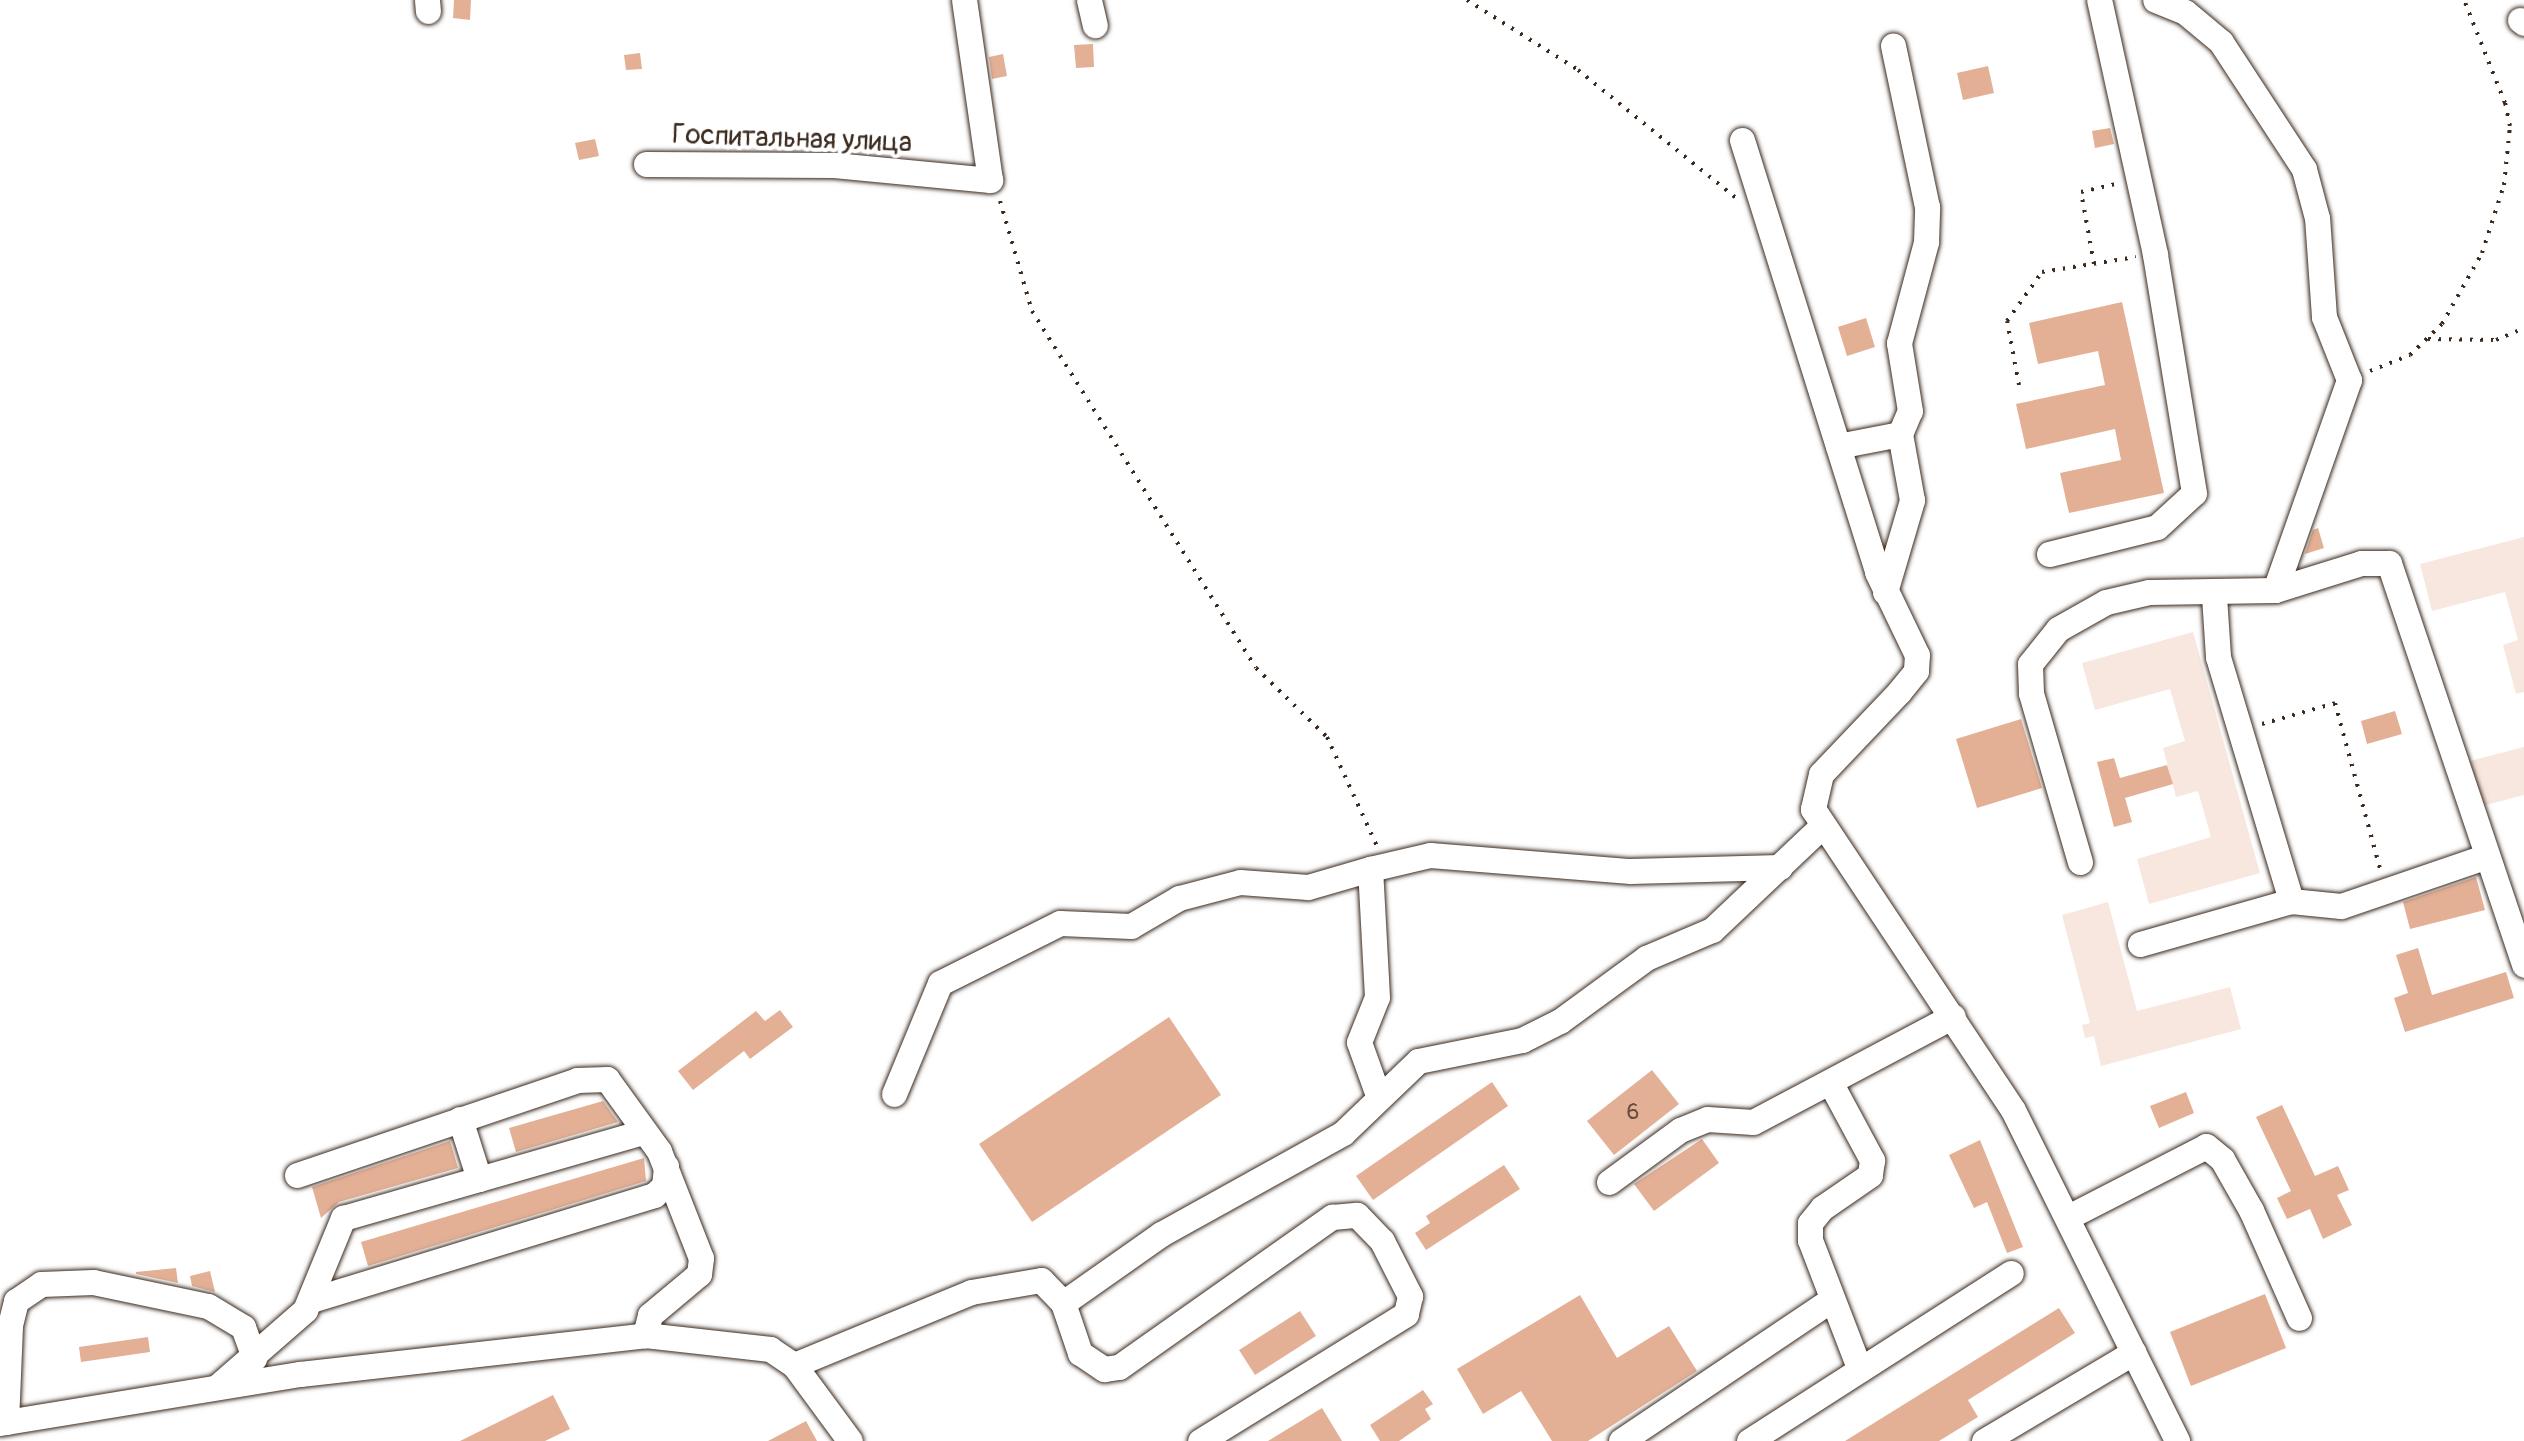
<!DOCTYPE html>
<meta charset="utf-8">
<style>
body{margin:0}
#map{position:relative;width:2524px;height:1441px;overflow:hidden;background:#fff;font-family:Pangolin,sans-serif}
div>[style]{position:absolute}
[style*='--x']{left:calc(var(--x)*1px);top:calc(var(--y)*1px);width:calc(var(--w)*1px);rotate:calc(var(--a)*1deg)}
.built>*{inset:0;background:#f7e7df}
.building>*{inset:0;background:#e3b095}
.path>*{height:4px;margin-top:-2px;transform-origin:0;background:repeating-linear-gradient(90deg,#3b2a1e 0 2.5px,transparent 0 10.5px)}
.roads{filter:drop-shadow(0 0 2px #3b2a1e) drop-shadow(0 0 2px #3b2a1e)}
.minor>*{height:25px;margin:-12.5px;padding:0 12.5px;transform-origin:12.5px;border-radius:12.5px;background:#fff}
span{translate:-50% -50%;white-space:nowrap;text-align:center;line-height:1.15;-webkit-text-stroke:8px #fff;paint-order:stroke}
.number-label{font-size:22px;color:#654c3c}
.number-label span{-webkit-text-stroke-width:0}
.street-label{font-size:28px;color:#3b2a1e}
</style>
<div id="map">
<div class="built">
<div style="clip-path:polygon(2524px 537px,2524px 692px,2516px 694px,2503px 645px,2518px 640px,2505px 592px,2432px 611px,2420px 564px)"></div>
<div style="clip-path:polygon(2193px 632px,2260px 873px,2149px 904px,2137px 859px,2211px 837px,2198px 791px,2176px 797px,2163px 748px,2185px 741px,2170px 689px,2095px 710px,2082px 663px)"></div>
<div style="clip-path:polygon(2524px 747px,2524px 795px,2482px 806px,2470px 761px)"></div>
<div style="clip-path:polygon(2108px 902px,2137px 1011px,2230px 987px,2241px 1029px,2101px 1066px,2094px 1036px,2085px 1038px,2082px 1025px,2090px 1023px,2062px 915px)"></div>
</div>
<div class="building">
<div style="clip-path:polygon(454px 0,471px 0,470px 20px,453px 18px)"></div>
<div style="clip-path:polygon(1093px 44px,1094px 67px,1076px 68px,1074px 45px)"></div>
<div style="clip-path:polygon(640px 53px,642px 69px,626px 70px,624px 55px)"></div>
<div style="clip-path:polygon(1003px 54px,1007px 76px,992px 79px,989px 57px)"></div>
<div style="clip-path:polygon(1988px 66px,1994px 93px,1963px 100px,1957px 73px)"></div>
<div style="clip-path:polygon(2110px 128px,2114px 144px,2095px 148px,2092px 131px)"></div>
<div style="clip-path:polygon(595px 139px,599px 156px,579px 160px,575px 143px)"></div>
<div style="clip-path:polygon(2122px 302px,2164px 493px,2069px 513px,2060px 473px,2121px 460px,2115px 429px,2026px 449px,2016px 404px,2105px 385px,2098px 351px,2038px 364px,2029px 323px)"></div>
<div style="clip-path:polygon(1866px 318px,1875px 347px,1847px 356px,1838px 327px)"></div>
<div style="clip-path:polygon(2318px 528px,2324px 548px,2305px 554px,2313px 530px)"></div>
<div style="clip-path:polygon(2395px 711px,2402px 734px,2367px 744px,2361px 721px)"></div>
<div style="clip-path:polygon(2021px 719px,2042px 788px,1977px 808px,1956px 739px)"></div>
<div style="clip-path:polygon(2114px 758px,2120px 778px,2167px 765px,2173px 784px,2125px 798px,2132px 822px,2114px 827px,2097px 762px)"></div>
<div style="clip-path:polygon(2476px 877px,2485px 910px,2410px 929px,2403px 902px)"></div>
<div style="clip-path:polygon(2418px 948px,2432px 995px,2506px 972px,2514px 998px,2405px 1032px,2394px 998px,2408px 993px,2396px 955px)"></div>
<div style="clip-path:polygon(780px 1010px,793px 1027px,750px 1059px,744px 1051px,693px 1090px,678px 1071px,756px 1011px,765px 1021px)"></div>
<div style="clip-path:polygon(1169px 1017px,1221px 1095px,1032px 1222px,979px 1144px)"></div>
<div style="clip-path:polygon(1652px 1070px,1679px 1104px,1614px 1155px,1587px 1121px)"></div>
<div style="clip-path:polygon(1492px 1082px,1508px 1106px,1373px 1200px,1356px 1176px)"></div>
<div style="clip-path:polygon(2186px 1092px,2194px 1113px,2159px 1128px,2150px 1106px)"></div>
<div style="clip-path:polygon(603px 1101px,618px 1122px,516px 1152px,509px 1128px)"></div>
<div style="clip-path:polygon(2282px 1105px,2315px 1176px,2338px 1166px,2349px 1190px,2337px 1195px,2352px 1225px,2323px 1239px,2310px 1209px,2287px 1219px,2277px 1198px,2291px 1191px,2256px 1117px)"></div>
<div style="clip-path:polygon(1702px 1139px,1719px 1163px,1654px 1211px,1634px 1184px)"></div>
<div style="clip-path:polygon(1980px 1140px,2023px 1247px,2007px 1253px,1987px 1202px,1974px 1208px,1949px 1155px)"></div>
<div style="clip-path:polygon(450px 1141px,458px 1168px,339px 1202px,321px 1218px,312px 1187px)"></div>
<div style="clip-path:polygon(644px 1158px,646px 1181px,368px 1266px,361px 1242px)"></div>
<div style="clip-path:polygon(1504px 1165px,1520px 1189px,1426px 1250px,1415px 1233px,1430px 1223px,1426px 1216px)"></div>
<div style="clip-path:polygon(176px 1268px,178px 1283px,136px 1274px,136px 1272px)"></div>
<div style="clip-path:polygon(210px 1271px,215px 1292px,192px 1286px,190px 1276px)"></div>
<div style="clip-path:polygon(2265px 1294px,2286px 1348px,2191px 1386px,2170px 1332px)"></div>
<div style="clip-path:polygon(1580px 1295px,1617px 1358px,1669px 1326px,1697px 1371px,1588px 1441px,1552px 1441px,1521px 1391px,1483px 1414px,1457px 1369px)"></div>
<div style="clip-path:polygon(2059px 1308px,2075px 1333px,1968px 1400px,1978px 1417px,1939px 1441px,1845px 1441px)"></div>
<div style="clip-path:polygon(1300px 1311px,1316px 1336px,1255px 1375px,1239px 1350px)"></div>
<div style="clip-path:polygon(148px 1337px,150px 1352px,81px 1362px,79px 1347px)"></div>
<div style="clip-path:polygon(1423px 1390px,1433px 1404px,1425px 1409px,1431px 1419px,1399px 1441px,1380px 1441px,1370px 1425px)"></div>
<div style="clip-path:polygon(553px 1395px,570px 1429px,545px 1441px,460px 1441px)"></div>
<div style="clip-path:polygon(1322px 1408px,1342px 1441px,1268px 1441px)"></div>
<div style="clip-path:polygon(806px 1421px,817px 1441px,768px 1441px)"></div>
</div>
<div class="path">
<div style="--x:1467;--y:0;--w:131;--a:32.2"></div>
<div style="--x:1578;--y:70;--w:203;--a:39"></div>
<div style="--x:1000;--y:201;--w:115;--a:73.8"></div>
<div style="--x:1032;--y:311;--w:421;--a:57.9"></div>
<div style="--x:1256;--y:668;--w:99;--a:44.2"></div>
<div style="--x:1327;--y:737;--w:120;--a:65.4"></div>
<div style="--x:2094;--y:264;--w:73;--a:-100.2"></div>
<div style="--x:2081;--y:192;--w:36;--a:-13"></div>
<div style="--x:2428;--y:339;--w:68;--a:0.8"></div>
<div style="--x:2496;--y:340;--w:30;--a:-23"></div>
<div style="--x:2370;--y:371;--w:43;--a:-21.8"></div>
<div style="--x:2410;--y:355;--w:45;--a:-44.1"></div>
<div style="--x:2442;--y:324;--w:81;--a:-60.6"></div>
<div style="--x:2482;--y:253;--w:71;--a:-72.1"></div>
<div style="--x:2504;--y:185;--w:59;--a:-84.2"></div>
<div style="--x:2510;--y:126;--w:24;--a:-102"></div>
<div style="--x:2505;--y:103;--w:111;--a:-111.7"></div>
<div style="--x:2019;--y:385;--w:65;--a:-100.6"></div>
<div style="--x:2007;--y:321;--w:60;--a:-54.5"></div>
<div style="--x:2042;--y:272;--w:95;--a:-9.1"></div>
<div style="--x:2262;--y:724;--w:76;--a:-16"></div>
<div style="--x:2335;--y:703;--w:175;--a:74.8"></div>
</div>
<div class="roads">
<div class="minor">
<div style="--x:427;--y:0;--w:11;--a:85"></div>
<div style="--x:1089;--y:0;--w:26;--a:77"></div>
<div style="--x:2520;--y:20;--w:5;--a:37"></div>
<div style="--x:1742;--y:140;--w:453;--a:72.6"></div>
<div style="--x:1877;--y:572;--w:92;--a:64.3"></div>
<div style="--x:1917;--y:655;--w:16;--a:94"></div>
<div style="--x:1916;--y:671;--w:27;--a:129"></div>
<div style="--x:1899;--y:692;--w:113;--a:133.6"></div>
<div style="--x:1821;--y:774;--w:36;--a:103"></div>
<div style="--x:1813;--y:809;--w:361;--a:56.4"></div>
<div style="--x:2013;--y:1110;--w:369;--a:63.6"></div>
<div style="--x:646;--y:164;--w:188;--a:0.3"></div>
<div style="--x:834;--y:165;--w:157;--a:5.5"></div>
<div style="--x:990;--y:180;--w:182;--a:-98.2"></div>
<div style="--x:1838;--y:446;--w:63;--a:-11"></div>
<div style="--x:1900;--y:434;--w:25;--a:-67"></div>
<div style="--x:1910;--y:411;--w:69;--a:-99.2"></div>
<div style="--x:1899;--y:343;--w:105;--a:-75"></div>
<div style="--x:1926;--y:242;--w:35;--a:-88"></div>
<div style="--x:1927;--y:207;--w:165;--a:-101.9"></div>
<div style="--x:2049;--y:554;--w:111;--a:-14"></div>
<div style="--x:2157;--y:527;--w:50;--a:-42.6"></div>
<div style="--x:2194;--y:493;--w:242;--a:-99.3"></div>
<div style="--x:2155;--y:254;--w:260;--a:-102.4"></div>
<div style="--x:2275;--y:590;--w:90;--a:-17.4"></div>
<div style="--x:2361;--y:563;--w:28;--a:0"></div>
<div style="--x:2389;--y:563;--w:424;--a:71.4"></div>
<div style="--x:1885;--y:592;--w:96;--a:-73.6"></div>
<div style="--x:1912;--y:500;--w:67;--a:-100.3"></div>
<div style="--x:2214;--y:596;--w:61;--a:86.2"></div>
<div style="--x:2218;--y:657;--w:255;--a:73.3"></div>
<div style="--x:2080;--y:862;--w:176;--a:-106.2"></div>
<div style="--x:2031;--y:693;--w:29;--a:-92"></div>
<div style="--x:2030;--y:664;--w:45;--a:-51.3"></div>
<div style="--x:2058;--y:629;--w:55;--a:-29.4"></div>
<div style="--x:2106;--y:602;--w:44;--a:-13.1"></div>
<div style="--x:2149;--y:592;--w:126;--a:-0.9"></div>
<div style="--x:2275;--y:590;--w:223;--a:-70.6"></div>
<div style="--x:2349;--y:380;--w:68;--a:-111.6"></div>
<div style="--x:2324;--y:317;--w:99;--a:-94"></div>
<div style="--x:2317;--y:218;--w:51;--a:-104.9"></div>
<div style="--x:2304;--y:169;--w:152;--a:-123.2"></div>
<div style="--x:2221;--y:42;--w:47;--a:-140.2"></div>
<div style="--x:2185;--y:12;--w:32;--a:-158"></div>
<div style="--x:2140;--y:944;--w:157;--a:-15.9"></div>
<div style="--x:2291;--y:901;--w:50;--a:5.7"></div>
<div style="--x:2341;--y:906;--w:154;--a:-18.9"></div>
<div style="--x:1830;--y:1082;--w:89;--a:61.7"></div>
<div style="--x:1872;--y:1160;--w:15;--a:98"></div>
<div style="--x:1870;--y:1175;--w:58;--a:145.5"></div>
<div style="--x:1822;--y:1208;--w:19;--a:129"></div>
<div style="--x:1810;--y:1223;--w:17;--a:90"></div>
<div style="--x:1810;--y:1240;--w:139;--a:69"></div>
<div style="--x:894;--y:1094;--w:120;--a:-67.5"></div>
<div style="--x:940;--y:983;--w:134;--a:-26.6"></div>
<div style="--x:1060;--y:923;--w:71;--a:2.4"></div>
<div style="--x:1131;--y:926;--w:56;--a:-30.3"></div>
<div style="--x:1179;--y:898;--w:63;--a:-14.7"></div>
<div style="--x:1240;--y:882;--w:68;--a:4.2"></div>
<div style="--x:1308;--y:887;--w:65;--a:-16.2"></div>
<div style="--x:1379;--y:1098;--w:59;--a:-109.7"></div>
<div style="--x:1359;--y:1042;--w:48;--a:-68.2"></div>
<div style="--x:1377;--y:997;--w:128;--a:-93.1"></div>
<div style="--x:1370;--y:869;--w:62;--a:-13.1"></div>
<div style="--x:1430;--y:855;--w:201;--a:4.6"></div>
<div style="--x:1630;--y:871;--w:150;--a:-1.5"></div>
<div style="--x:460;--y:1119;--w:63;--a:72.4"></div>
<div style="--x:297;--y:1175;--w:296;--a:-18.7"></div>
<div style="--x:577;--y:1080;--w:30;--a:-2"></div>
<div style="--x:607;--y:1079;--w:89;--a:54.2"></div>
<div style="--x:659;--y:1151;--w:115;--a:68.6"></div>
<div style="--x:701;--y:1258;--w:16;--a:97"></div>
<div style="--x:699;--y:1274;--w:64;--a:140.1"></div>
<div style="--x:650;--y:1315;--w:21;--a:104"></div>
<div style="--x:1609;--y:1182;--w:88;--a:-36.2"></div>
<div style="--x:1680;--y:1130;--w:29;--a:-22"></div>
<div style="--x:1707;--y:1119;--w:46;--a:3.7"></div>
<div style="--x:1753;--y:1122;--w:226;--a:-27.9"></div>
<div style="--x:2070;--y:1216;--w:153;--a:-27.2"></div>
<div style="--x:2206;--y:1146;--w:21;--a:39"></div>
<div style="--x:2222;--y:1159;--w:59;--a:60.4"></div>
<div style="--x:2251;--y:1210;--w:118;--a:66"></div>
<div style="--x:311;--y:1300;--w:359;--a:-17"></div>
<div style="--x:654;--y:1195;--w:13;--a:-42"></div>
<div style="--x:664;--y:1186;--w:20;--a:-84"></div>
<div style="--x:1063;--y:1303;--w:120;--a:-35.1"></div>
<div style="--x:1161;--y:1234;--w:208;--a:-29"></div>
<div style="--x:1343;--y:1133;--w:104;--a:-43.8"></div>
<div style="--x:1418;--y:1061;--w:106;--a:-11.4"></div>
<div style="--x:1522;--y:1040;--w:42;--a:-26.6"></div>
<div style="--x:1560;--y:1021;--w:107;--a:-36.2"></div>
<div style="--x:1646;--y:958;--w:72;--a:-23"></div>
<div style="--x:1712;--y:930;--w:150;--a:-43.4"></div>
<div style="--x:794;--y:1365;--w:191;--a:-22.4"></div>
<div style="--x:971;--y:1292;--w:71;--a:-9.7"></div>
<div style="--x:1041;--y:1280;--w:32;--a:46"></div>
<div style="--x:1063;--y:1303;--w:53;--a:71.2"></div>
<div style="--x:1080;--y:1353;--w:29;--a:34"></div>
<div style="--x:1104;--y:1369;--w:15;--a:-8"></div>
<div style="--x:1119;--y:1367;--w:261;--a:-35.2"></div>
<div style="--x:1332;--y:1217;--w:25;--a:-5"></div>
<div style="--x:1357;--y:1215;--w:36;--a:46"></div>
<div style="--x:1382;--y:1241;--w:62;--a:63"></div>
<div style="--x:1410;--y:1296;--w:18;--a:103"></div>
<div style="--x:1406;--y:1314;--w:242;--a:148.3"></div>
<div style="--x:218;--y:1386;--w:116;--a:-41.1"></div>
<div style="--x:305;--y:1310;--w:100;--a:-67.6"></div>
<div style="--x:343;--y:1218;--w:312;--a:-16"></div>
<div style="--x:6;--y:1422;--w:97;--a:-87.6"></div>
<div style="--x:10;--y:1325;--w:25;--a:-76"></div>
<div style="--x:16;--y:1301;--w:30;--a:-34"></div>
<div style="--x:41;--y:1284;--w:52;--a:-2.2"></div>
<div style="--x:93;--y:1282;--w:117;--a:11.8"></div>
<div style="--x:208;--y:1306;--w:41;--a:31"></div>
<div style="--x:243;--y:1327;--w:33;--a:70"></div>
<div style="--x:0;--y:1423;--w:304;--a:-9.3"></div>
<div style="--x:300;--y:1374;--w:347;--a:-6.4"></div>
<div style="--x:645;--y:1335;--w:126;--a:6.4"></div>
<div style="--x:770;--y:1349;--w:29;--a:34"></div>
<div style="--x:794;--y:1365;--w:94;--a:53.6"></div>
<div style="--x:1621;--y:1441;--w:253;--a:-33.9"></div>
<div style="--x:1749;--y:1441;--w:311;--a:-32.7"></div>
<div style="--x:1984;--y:1441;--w:174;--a:-30.7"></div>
</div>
</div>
<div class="number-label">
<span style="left:1633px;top:1113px">6</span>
</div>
<div class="street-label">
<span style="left:792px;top:139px;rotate:2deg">Госпитальная улица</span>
</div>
</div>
